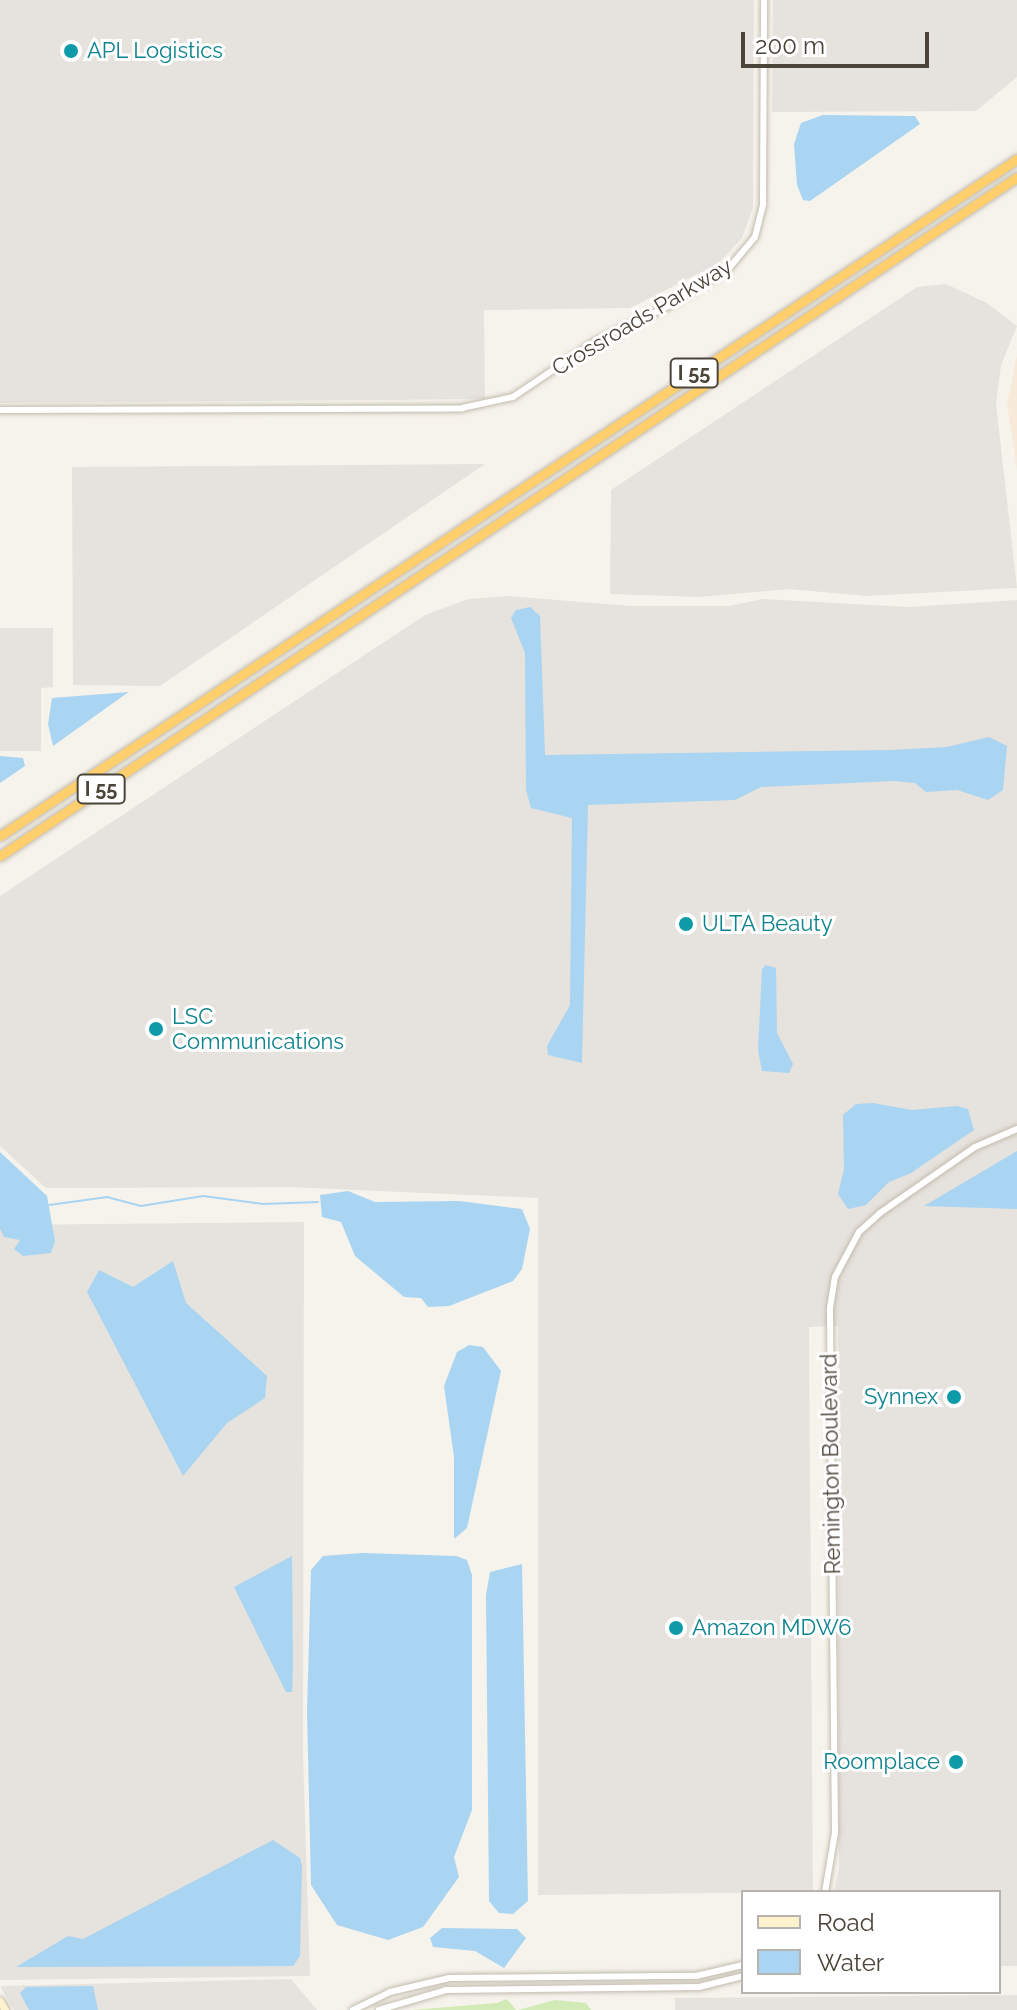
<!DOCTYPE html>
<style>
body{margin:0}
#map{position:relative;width:1017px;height:2010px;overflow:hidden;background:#f6f3ec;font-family:Raleway,sans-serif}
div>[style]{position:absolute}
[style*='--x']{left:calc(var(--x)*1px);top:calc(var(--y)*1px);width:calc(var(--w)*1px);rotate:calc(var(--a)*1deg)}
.commercial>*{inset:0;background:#f7ead8}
.industrial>*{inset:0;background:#e6e2dd}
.green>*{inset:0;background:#d2eab5}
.water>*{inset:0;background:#a9d4f2}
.stream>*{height:2px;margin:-1px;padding:0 1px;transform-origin:1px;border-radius:1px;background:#a9d4f2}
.roads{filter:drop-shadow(0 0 2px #c2bbae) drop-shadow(0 0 2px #c2bbae)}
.tertiary>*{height:6px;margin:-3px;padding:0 3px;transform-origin:3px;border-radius:3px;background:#fff}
.secondary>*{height:7px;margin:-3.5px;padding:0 3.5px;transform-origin:3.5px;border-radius:3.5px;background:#fff3cd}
.motorway>*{height:9px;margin:-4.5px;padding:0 4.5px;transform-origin:4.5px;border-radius:4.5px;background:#ffcf6e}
.dots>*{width:22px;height:22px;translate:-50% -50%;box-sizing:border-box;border:4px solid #fff;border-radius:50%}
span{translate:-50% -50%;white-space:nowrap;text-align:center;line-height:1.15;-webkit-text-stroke:6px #fff;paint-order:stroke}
.shield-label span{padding:2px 6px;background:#fff;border:2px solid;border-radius:6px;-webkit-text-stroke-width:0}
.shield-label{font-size:20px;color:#4b4439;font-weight:700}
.culture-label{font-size:22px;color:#0d838f}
.left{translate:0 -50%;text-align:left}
.right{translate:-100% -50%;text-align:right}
.street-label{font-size:22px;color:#4b4439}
.legend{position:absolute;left:741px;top:1890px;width:260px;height:104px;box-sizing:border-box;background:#fff;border:2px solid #b7b4b0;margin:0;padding:10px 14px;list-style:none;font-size:24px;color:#4b4439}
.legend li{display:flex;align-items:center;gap:16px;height:40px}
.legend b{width:40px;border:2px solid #b7b4b0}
.scale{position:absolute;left:741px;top:32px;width:188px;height:36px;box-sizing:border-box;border:4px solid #4b4439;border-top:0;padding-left:10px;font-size:24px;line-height:28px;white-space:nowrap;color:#4b4439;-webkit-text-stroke:6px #fff;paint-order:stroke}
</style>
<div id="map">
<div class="commercial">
<div style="clip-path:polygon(1017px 355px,1017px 469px,1007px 403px)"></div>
</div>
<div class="industrial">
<div style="clip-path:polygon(0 0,754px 0,753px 208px,742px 238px,718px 264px,630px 308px,484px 310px,485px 399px,0 403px)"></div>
<div style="clip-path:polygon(773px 0,1017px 0,1017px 77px,976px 111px,772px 112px)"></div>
<div style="clip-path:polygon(946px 284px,987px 303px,1017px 326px,1001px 365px,996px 404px,1017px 588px,866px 596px,789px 589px,700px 597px,610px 594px,611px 490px,917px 287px)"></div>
<div style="clip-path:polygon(485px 464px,160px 686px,73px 685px,72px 467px)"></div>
<div style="clip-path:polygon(508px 596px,631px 606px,729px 606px,763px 599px,909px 607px,1017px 600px,1017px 1966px,999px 1966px,999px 1892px,834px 1892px,839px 1869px,838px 1326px,809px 1327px,813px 1892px,538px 1895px,538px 1198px,288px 1187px,46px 1188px,0 1146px,0 896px,425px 615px,468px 599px)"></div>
<div style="clip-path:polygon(0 628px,53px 628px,53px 687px,41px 688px,41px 751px,0 751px)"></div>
<div style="clip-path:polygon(304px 1222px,303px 1755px,310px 1976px,0 1980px,0 1225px)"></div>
<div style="clip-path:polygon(291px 1979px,317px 2010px,14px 2010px,0 1986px)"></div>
<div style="clip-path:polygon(1017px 1995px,1017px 2010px,675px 2010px,675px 1998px)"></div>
</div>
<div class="green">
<div style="clip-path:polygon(507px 1999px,516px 2010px,412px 2010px,497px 2003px)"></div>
<div style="clip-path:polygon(555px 2000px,586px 2003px,591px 2010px,518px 2010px)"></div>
</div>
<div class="water">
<div style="clip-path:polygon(823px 115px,915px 116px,920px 124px,810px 201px,803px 200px,797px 185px,794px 144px,801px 123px)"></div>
<div style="clip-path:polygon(530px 607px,540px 616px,545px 755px,891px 750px,947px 747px,989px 737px,1007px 746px,1003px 790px,988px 800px,957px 790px,926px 792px,915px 783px,894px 781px,761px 787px,735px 800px,588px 805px,582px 1063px,548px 1055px,547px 1046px,570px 1005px,572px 818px,531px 808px,526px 790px,525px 653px,511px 618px,516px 610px)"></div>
<div style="clip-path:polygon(129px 692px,123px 696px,53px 746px,48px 724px,52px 698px)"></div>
<div style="clip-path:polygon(0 756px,23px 758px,25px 766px,0 783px)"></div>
<div style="clip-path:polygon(766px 965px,776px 968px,777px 1033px,793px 1064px,789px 1073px,762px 1071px,758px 1050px,762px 969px)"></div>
<div style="clip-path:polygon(873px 1103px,912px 1110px,957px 1106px,968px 1109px,974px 1130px,911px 1173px,889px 1182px,866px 1205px,848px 1209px,838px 1194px,844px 1169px,843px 1115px,856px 1104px)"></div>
<div style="clip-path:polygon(1017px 1151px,1017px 1209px,924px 1206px)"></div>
<div style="clip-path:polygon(0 1152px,47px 1196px,55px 1241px,51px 1253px,23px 1256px,14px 1249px,20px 1240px,4px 1237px,0 1229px)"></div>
<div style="clip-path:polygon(348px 1191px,375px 1202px,459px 1201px,522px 1209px,530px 1229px,522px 1269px,513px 1281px,449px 1306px,428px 1307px,421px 1298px,404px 1297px,355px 1256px,341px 1222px,322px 1217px,320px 1195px)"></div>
<div style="clip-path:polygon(173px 1261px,186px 1303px,267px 1376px,265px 1398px,227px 1423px,183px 1476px,87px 1292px,99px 1270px,133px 1287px)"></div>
<div style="clip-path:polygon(469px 1345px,483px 1347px,501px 1371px,467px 1528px,454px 1539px,454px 1457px,444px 1386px,457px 1352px)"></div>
<div style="clip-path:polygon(362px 1553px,456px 1556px,467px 1560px,472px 1575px,472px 1810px,454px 1857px,459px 1877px,423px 1927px,388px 1940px,337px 1925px,311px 1885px,307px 1711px,311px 1570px,323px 1556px)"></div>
<div style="clip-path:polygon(292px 1556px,293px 1668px,292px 1692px,286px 1692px,234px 1587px)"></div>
<div style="clip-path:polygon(522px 1564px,528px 1901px,513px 1914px,499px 1913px,489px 1901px,486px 1595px,490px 1572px)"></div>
<div style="clip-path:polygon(273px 1840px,300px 1858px,302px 1866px,300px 1956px,293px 1966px,16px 1967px,68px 1936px,83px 1939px)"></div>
<div style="clip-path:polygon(442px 1928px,517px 1929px,526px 1938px,504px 1968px,475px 1951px,433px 1947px,430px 1938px)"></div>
<div style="clip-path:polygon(93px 1986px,98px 2010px,29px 2010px,20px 1993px,26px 1987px)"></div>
</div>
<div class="stream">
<div style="--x:49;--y:1205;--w:59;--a:-7.9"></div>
<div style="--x:107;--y:1197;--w:35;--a:15"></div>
<div style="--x:141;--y:1206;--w:63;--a:-9.2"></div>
<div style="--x:203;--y:1196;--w:61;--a:7.6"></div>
<div style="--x:263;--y:1204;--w:55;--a:-2.1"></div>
</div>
<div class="roads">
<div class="tertiary">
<div style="--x:0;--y:410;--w:462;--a:-0.2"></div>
<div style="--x:462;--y:408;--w:52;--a:-12.2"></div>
<div style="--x:513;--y:397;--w:100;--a:-34"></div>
<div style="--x:596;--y:341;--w:82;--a:-25.9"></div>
<div style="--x:670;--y:305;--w:70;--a:-32.1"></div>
<div style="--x:729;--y:268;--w:40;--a:-50"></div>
<div style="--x:755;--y:237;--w:34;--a:-76"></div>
<div style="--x:763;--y:204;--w:204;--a:-89.7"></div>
<div style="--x:825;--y:1892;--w:60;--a:-80.4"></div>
<div style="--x:835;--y:1833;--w:525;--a:-90.55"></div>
<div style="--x:830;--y:1308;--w:31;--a:-81"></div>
<div style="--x:835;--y:1277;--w:51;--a:-61.9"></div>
<div style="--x:859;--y:1232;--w:28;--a:-42"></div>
<div style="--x:880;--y:1213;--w:116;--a:-34.8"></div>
<div style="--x:975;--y:1147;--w:46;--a:-23.2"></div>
<div style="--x:353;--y:2010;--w:41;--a:-25.9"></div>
<div style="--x:390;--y:1992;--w:61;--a:-13.3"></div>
<div style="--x:449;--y:1978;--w:247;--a:-0.5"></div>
<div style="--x:696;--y:1976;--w:48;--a:-13.2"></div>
<div style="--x:379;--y:2010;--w:70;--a:-16.6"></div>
<div style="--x:446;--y:1990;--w:253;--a:-0.7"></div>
<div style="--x:699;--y:1987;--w:45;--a:-14"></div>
</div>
<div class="secondary">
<div style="--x:0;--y:2001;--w:10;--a:61"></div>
</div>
<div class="motorway">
<div style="--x:0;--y:836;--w:1222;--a:-33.65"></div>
<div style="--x:0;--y:856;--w:1223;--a:-33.73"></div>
</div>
</div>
<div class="dots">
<div style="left:71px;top:51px;background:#0f9aa8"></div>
<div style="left:686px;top:924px;background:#0f9aa8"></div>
<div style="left:156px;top:1029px;background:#0f9aa8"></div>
<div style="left:954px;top:1397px;background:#0f9aa8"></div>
<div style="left:676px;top:1628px;background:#0f9aa8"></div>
<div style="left:956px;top:1762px;background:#0f9aa8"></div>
</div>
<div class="shield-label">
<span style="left:694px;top:373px">I 55</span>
<span style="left:101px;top:789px">I 55</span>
</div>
<div class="culture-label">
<span class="left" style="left:87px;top:51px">APL Logistics</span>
<span class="left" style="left:702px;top:924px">ULTA Beauty</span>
<span class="left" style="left:172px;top:1029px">LSC<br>Communications</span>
<span class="right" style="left:938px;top:1397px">Synnex</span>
<span class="left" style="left:692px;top:1628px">Amazon MDW6</span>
<span class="right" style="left:940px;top:1762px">Roomplace</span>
</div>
<div class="street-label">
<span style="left:642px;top:317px;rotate:-31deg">Crossroads Parkway</span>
<span style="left:831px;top:1464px;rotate:-91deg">Remington Boulevard</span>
</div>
<ul class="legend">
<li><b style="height:10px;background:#fff3cd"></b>Road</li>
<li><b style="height:22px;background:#a9d4f2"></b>Water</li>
</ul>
<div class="scale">200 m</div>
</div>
